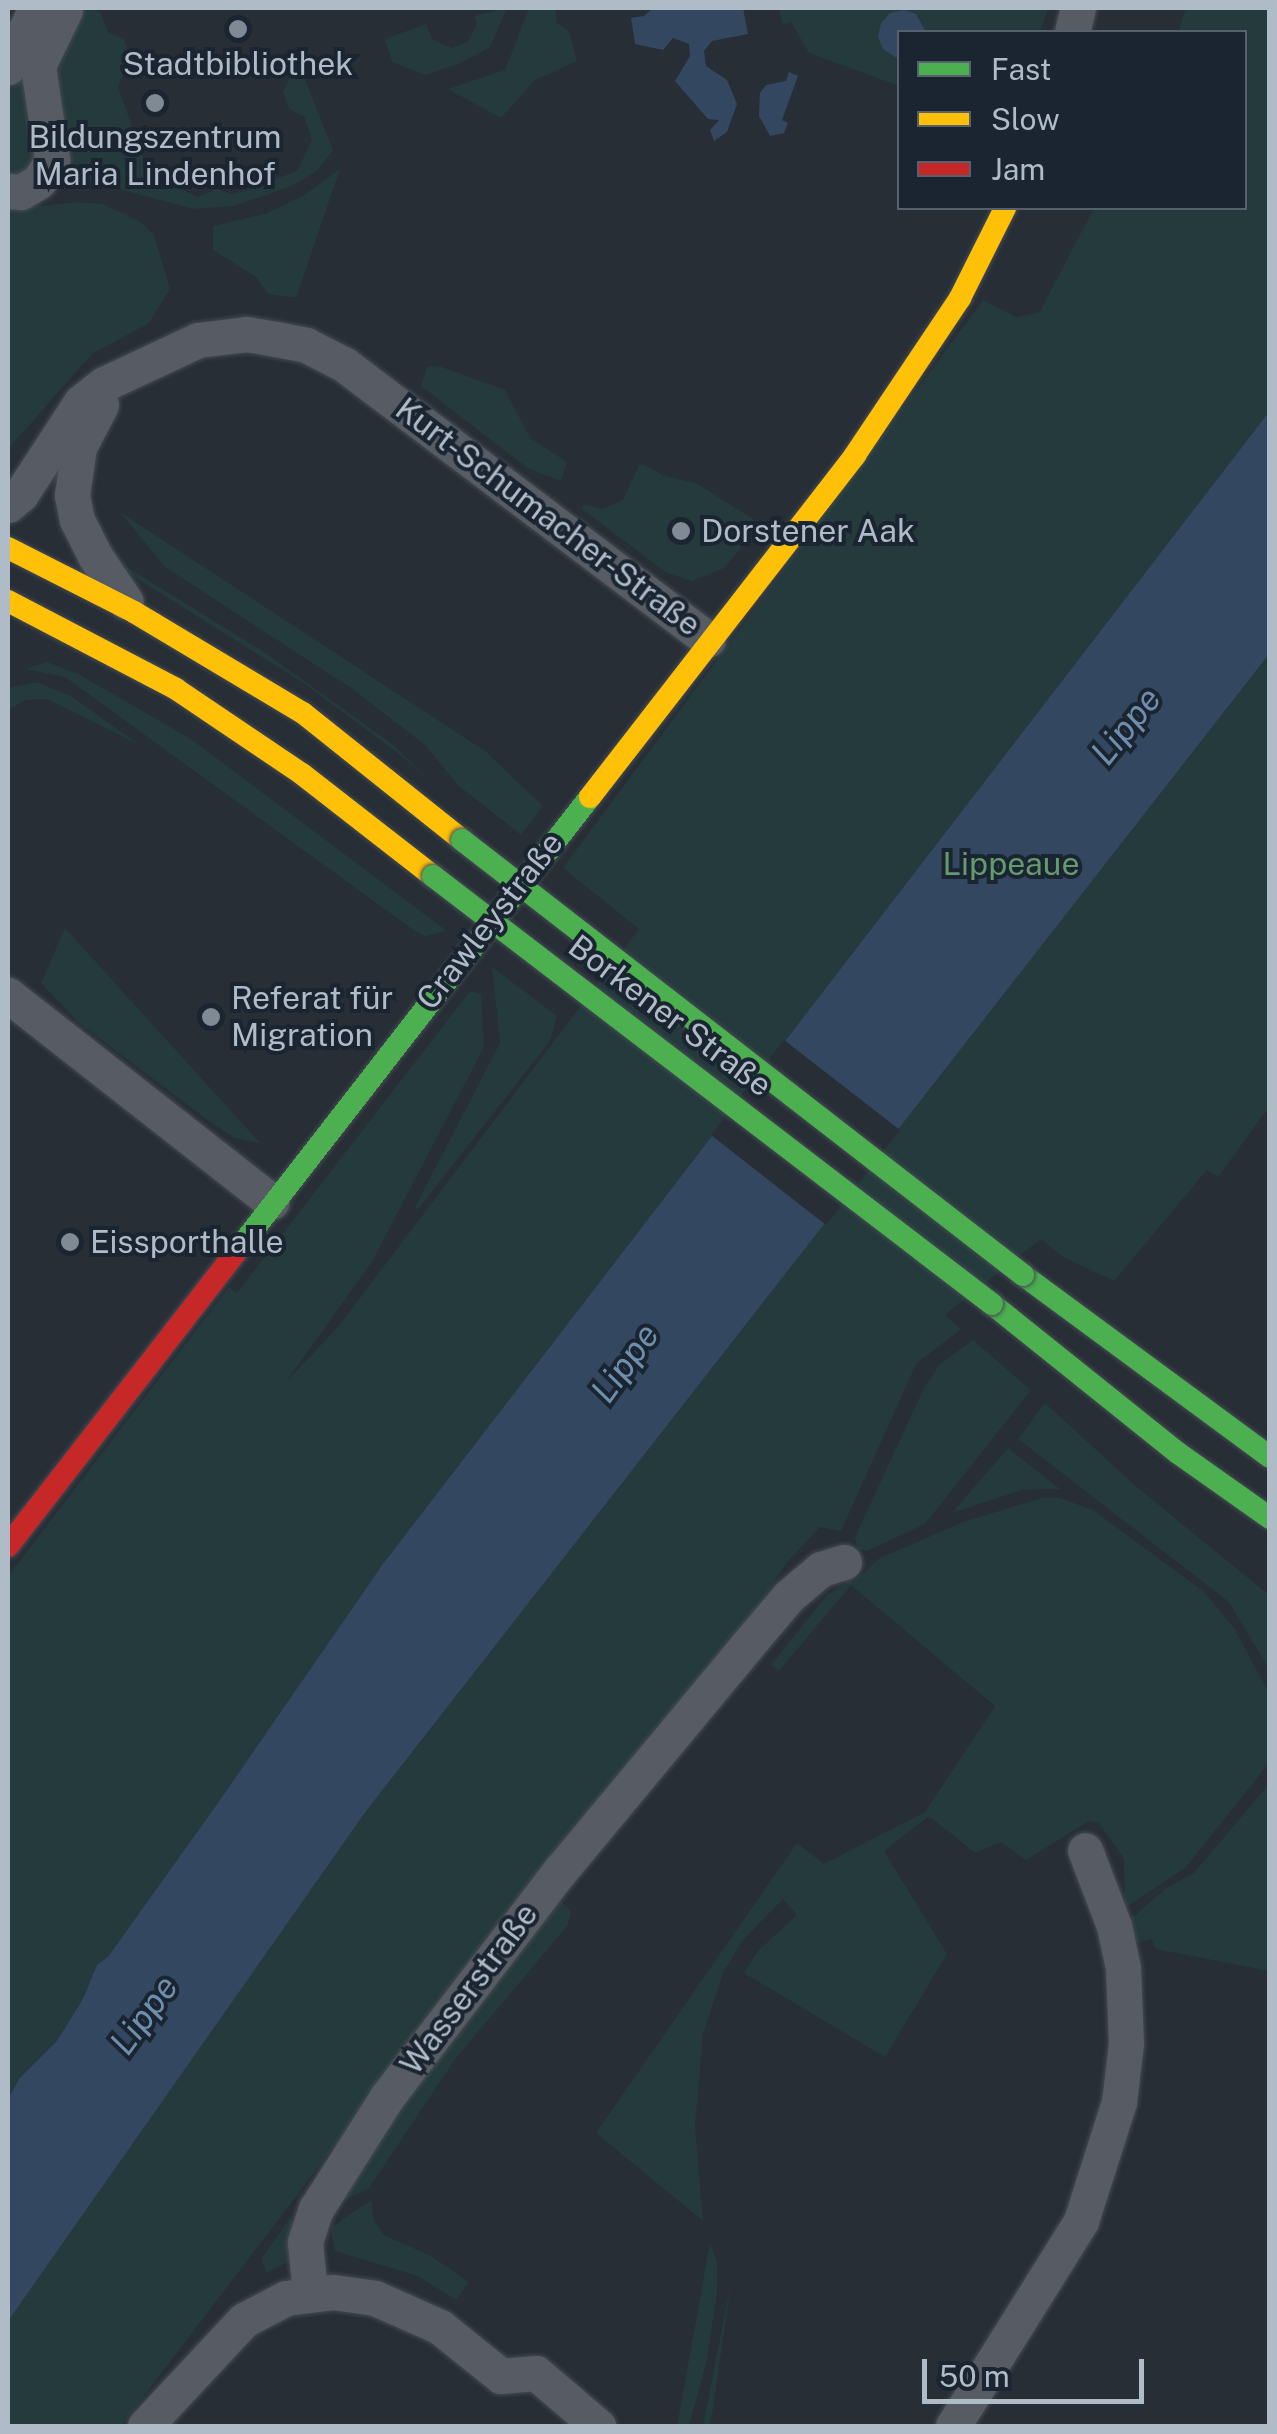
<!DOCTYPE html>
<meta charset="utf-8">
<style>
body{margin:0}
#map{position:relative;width:1277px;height:2434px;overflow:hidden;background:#272e36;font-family:"Public Sans",sans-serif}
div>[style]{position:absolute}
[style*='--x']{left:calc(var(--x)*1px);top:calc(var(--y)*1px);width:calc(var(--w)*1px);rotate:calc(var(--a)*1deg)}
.green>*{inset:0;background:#243a3c}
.water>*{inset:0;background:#334860}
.pier>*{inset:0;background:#272e36}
.roads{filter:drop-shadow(0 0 2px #454a51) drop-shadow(0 0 2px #454a51)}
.street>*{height:35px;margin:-17.5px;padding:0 17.5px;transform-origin:17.5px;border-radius:17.5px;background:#575c64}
.fast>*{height:22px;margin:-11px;padding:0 11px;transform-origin:11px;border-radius:11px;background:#4caf50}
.slow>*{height:22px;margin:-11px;padding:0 11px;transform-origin:11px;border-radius:11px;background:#ffc107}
.jam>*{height:22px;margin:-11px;padding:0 11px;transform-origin:11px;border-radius:11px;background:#c62828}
.bridges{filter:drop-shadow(0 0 2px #444b53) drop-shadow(0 0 2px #444b53)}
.fast-bridge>*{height:22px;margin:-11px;padding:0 11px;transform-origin:11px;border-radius:11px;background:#4caf50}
.dots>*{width:28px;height:28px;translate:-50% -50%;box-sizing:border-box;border:5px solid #1a2531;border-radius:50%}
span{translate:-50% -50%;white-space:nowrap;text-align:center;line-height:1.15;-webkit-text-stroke:8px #1a2531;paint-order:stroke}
.poi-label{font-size:32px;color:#b0bbc8}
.left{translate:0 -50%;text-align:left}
.street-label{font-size:32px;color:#b0bbc8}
.park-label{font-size:32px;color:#659a6e}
.water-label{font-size:35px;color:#6f8ead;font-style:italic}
.frame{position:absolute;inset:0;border:10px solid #b0bbc8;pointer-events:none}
.legend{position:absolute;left:897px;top:30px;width:350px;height:180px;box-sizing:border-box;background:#1a2531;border:2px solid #56616d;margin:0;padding:12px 18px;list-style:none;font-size:30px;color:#b0bbc8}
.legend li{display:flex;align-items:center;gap:20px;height:50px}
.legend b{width:50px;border:2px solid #56616d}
.scale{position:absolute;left:922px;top:2359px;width:222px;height:45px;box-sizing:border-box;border:5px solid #b0bbc8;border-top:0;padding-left:12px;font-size:30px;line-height:35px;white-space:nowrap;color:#b0bbc8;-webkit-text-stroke:8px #1a2531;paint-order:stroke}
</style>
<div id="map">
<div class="green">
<div style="clip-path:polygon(84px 8px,100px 12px,108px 32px,124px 39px,131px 57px,118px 87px,149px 174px,197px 197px,218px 189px,232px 195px,297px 171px,312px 140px,304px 116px,289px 109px,283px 92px,293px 72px,301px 69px,333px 150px,318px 170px,292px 186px,233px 206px,194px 209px,65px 175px,70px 148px,57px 73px)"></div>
<div style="clip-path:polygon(507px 8px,490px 47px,458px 64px,425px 75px,392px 62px,385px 39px,426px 24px,432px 39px,451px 48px,468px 42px,477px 24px,474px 16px)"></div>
<div style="clip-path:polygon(529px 8px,555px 8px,557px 23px,569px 31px,577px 61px,535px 80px,501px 118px,448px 89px,505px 70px)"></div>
<div style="clip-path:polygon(779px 8px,1048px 8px,1040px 32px,900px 32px,899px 86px,809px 53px,791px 22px,782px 24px)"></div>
<div style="clip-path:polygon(1186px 8px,1269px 8px,1269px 1107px,1218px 1177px,1207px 1170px,1114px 1281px,1063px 1257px,1041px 1239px,945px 1315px,961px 1329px,916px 1364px,841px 1531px,820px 1527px,787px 1562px,744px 1629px,558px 1853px,121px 2426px,8px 2426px,8px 1576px,229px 1287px,237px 1293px,470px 991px,481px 994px,484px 1047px,373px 1260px,286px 1382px,338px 1327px,639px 929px,563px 868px,983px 300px,1016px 317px,1039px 313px,1094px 208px,1244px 208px,1244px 32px,1178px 32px)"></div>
<div style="clip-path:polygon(43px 12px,36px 165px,8px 181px,8px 89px)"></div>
<div style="clip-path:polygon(340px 169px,296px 298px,268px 294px,256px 277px,213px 250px,213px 226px,265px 214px,303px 196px)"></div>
<div style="clip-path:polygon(77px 202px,103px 204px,139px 221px,154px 235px,170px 289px,149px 323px,92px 354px,8px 449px,8px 210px)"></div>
<div style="clip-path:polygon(439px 366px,505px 390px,530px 438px,567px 462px,561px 481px,529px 469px,421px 386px,427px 367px)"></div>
<div style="clip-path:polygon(644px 464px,664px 476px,696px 483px,761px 524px,724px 568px,692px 581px,667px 573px,582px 509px,583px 504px,603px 509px,623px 500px,639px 465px)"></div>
<div style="clip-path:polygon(120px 512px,485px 751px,543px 806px,521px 835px,459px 786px,425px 745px,354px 690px,165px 567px)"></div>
<div style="clip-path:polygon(110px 549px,130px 569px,264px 652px,395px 746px,433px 786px,403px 757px,305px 684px,130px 574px)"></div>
<div style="clip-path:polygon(47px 662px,80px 675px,191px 739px,447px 931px,425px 936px,415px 931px,65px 677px,26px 669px)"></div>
<div style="clip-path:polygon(37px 682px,71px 696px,138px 744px,47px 699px,25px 700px,8px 710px,8px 688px)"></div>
<div style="clip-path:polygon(65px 928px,260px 1143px,235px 1138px,214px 1125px,79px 1023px,41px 983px)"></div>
<div style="clip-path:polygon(492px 967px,557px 1016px,550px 1041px,419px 1208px,414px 1209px,500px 1043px)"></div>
<div style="clip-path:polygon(973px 1340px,1031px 1390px,925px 1524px,867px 1551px,858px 1549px,855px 1537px,924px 1388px,940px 1364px)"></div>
<div style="clip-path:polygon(1045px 1403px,1138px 1488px,1269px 1595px,1269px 1669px,1229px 1602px,1018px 1439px)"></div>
<div style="clip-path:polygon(1008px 1448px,1060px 1489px,1022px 1490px,952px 1513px)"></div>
<div style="clip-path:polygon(1042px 1498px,1060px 1498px,1093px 1510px,1204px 1592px,1234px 1628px,1269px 1693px,1269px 1763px,1185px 1868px,1125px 1908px,1124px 1859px,1099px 1823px,1089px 1821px,1026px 1860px,1001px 1842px,975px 1853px,929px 1816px,884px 1851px,947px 1954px,885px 2057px,744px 1973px,758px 1951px,797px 1915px,783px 1899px,742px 1941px,723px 1973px,703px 2034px,695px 2125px,703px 2221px,596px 2133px,797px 1843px,824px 1864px,925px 1812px,995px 1706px,851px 1585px,779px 1671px,771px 1665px,827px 1595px,853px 1577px,852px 1583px,880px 1558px,963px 1522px)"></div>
<div style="clip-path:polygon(1269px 1784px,1269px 1971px,1156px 1949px,1152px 1939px,1130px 1944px,1126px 1923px,1165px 1889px,1194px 1873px)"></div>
<div style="clip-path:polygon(555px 1896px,571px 1911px,568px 1925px,456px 2058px,369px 2188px,340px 2202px,338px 2190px)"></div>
<div style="clip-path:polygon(371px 2200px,374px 2220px,384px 2235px,431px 2256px,469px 2282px,456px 2300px,418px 2276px,335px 2251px,330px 2228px)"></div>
<div style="clip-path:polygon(290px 2218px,296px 2223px,294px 2259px,266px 2273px,262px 2258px)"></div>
<div style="clip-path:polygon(710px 2243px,717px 2262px,717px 2293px,707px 2360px,689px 2426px,677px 2426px)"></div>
<div style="clip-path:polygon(732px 2277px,712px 2415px,709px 2426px,703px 2426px)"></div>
</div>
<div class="water">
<div style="clip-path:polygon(653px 8px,743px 8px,748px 34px,712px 41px,704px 51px,706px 66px,727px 80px,737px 104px,727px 132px,714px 141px,710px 130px,719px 120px,708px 119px,675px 81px,690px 56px,689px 44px,673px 38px,663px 50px,635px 44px,631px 18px,644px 16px)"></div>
<div style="clip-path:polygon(904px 10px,916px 14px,926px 32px,900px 32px,899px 58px,895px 57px,883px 49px,878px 37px,881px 23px,890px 13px)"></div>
<div style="clip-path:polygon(789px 72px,798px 76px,782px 120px,788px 123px,784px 133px,770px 136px,759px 116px,760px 93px,766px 85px,786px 81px)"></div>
<div style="clip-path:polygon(1269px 412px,1269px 654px,366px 1811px,8px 2321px,8px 2100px,19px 2079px,57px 2041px,83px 1999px,97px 1965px,108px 1957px,218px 1803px,383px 1564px)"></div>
</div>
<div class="pier">
<div style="clip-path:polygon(784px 1040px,900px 1130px,826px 1225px,711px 1135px)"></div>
</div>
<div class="roads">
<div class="street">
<div style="--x:1072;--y:32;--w:25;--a:-76"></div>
<div style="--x:8;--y:67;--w:56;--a:-64.8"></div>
<div style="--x:8;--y:191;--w:13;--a:4"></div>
<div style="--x:21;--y:192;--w:21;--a:-31"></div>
<div style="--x:39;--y:181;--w:25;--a:-58"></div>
<div style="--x:52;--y:160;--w:95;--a:-98.5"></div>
<div style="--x:38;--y:66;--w:62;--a:-64.3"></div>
<div style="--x:101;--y:405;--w:47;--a:117.6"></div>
<div style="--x:79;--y:447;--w:49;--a:98.3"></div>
<div style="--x:72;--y:495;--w:25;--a:79"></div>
<div style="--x:77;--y:520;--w:40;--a:63.4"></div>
<div style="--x:95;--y:556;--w:55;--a:56"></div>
<div style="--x:8;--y:505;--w:17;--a:-40"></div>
<div style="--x:21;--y:494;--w:110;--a:-56.9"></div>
<div style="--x:81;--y:402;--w:29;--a:-38"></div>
<div style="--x:104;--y:384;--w:104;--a:-25.1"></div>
<div style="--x:198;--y:340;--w:49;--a:-7"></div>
<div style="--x:247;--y:334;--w:29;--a:10"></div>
<div style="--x:276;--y:339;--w:31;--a:11"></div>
<div style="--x:306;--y:345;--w:44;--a:27.1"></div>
<div style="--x:345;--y:365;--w:455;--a:37.1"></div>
<div style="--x:8;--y:995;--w:335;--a:38.1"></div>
<div style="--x:310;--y:2293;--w:51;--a:-95.6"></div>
<div style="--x:305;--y:2242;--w:35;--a:-72"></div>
<div style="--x:316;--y:2209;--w:133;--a:-57.6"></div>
<div style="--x:387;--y:2097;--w:285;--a:-52.6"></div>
<div style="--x:560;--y:1871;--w:290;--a:-50.3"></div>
<div style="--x:745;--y:1648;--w:68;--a:-49.8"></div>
<div style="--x:789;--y:1596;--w:42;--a:-40.2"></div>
<div style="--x:821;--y:1569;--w:24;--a:-17"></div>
<div style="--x:145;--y:2426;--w:145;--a:-47"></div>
<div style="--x:244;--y:2320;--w:47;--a:-27.6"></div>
<div style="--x:286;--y:2298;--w:47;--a:-7.3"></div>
<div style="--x:333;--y:2292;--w:42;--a:8.1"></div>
<div style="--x:375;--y:2298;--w:71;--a:24"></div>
<div style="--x:440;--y:2327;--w:78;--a:38.8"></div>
<div style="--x:501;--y:2376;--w:35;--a:-5"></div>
<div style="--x:536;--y:2373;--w:82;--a:40.5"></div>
<div style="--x:953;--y:2426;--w:242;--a:-58"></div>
<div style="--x:1081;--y:2221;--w:125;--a:-72.3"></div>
<div style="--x:1119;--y:2102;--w:59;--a:-83.2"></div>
<div style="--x:1126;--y:2043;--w:75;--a:-92.3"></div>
<div style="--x:1123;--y:1968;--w:43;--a:-102.1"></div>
<div style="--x:1114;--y:1926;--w:81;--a:-110.9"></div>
</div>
<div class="fast">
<div style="--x:240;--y:1247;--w:570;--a:-52.13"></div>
<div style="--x:1023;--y:1275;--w:307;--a:36.4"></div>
<div style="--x:992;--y:1304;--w:238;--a:38.7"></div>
<div style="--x:1178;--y:1453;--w:113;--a:35.2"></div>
</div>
<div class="slow">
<div style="--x:8;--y:548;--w:141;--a:26.9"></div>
<div style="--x:134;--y:612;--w:197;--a:30.9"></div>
<div style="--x:303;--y:713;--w:203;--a:38.6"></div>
<div style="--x:8;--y:601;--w:190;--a:27.6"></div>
<div style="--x:176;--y:689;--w:152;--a:34"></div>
<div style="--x:302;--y:774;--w:166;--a:37.9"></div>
<div style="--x:590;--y:797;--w:433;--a:-52.2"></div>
<div style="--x:855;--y:455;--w:189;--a:-56.2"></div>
<div style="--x:960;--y:298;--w:101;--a:-63.4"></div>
</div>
<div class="jam">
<div style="--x:8;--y:1546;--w:378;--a:-52.2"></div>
</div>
</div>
<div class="bridges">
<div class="fast-bridge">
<div style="--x:462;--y:840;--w:710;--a:37.79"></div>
<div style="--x:433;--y:876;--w:704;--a:37.44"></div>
</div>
</div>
<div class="dots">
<div style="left:238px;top:29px;background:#808a95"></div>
<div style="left:155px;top:103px;background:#808a95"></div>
<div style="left:681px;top:531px;background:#808a95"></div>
<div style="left:211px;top:1017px;background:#808a95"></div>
<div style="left:70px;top:1242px;background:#808a95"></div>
</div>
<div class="poi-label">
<span style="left:238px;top:64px">Stadtbibliothek</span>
<span style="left:155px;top:156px">Bildungszentrum<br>Maria Lindenhof</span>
<span class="left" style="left:701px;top:531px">Dorstener Aak</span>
<span class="left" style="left:231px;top:1017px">Referat für<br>Migration</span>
<span class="left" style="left:90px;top:1242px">Eissporthalle</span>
</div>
<div class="street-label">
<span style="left:548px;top:517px;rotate:37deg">Kurt-Schumacher-Straße</span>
<span style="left:490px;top:921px;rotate:-52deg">Crawleystraße</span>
<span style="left:670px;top:1016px;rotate:37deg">Borkener Straße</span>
<span style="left:469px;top:1989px;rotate:-53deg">Wasserstraße</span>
</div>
<div class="park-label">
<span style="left:1011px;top:864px">Lippeaue</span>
</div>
<div class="water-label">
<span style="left:1126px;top:726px;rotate:-51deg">Lippe</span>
<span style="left:625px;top:1363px;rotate:-54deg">Lippe</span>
<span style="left:144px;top:2015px;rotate:-54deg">Lippe</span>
</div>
<div class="frame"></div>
<ul class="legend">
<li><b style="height:12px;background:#4caf50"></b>Fast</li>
<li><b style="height:12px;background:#ffc107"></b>Slow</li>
<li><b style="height:12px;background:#c62828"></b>Jam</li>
</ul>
<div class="scale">50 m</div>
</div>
